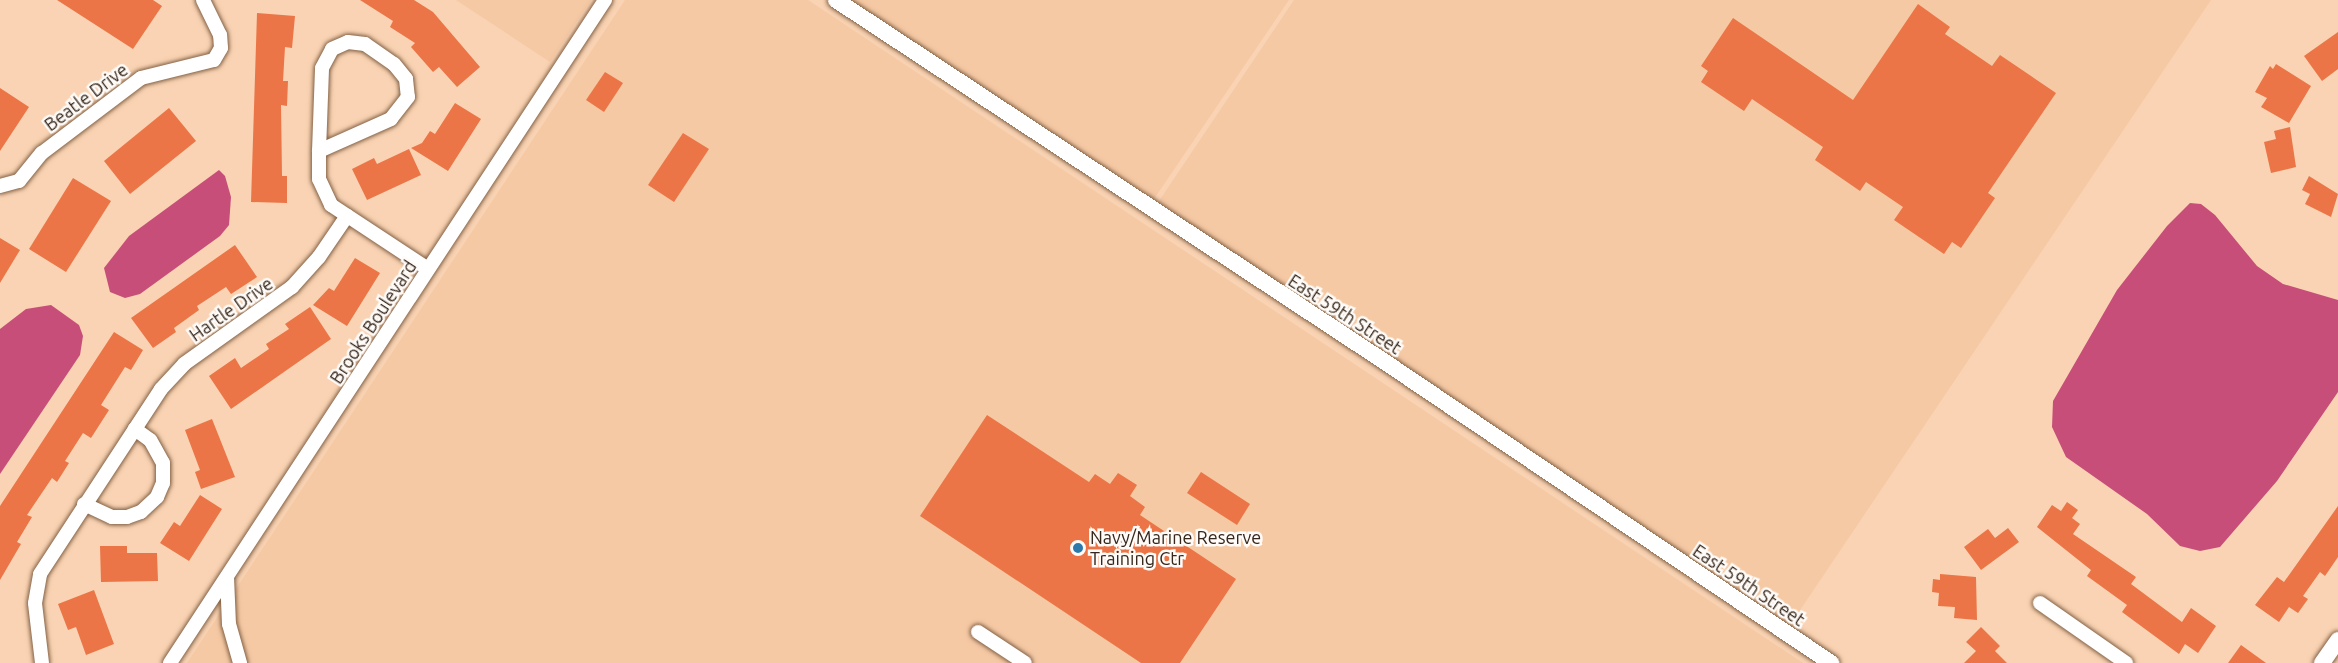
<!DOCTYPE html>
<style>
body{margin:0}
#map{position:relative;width:2338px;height:663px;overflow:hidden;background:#f9d3b3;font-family:Ubuntu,sans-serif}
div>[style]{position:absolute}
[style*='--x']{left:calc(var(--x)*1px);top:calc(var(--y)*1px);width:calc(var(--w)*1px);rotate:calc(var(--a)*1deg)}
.built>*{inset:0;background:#f5c9a4}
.water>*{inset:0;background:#c74e79}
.building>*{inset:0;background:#eb7546}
.roads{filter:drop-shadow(0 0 2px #836145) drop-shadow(0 0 2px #836145)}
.minor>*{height:14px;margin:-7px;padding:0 7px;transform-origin:7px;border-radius:7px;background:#fff}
.tertiary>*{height:16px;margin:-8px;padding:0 8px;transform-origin:8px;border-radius:8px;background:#fff}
.dots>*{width:16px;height:16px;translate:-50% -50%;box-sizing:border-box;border:3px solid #fffbf8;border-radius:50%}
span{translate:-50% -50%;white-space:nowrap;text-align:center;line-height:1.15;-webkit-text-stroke:5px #fffbf8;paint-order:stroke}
.street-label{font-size:18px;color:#35271b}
.poi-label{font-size:18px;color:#35271b}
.left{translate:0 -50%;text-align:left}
</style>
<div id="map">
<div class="built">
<div style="clip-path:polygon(456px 0,591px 0,550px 62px)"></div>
<div style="clip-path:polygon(625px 0,808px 0,1803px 663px,187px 663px)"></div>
<div style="clip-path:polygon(850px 0,1289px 0,1152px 202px)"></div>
<div style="clip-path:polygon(1294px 0,2211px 0,1788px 628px,1157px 204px)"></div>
</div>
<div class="water">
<div style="clip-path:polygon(219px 170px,225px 176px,231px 197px,229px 225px,220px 236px,140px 294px,125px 298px,110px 292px,104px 268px,129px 236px)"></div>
<div style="clip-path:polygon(2190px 203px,2201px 204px,2215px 215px,2257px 266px,2283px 284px,2338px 300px,2338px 392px,2277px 481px,2220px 547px,2200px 551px,2180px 546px,2147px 514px,2066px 457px,2052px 427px,2053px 401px,2117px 290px,2167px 226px)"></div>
<div style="clip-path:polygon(51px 305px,79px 325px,83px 336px,80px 355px,0 474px,0 329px,26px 309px)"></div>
</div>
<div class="building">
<div style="clip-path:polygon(57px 0,153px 0,162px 6px,133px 49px)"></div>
<div style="clip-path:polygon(360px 0,414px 0,433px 12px,480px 67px,457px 87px,439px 67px,433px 72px,411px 47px,415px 43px,390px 27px,393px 21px)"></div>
<div style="clip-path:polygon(1918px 4px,1950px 27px,1945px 34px,1992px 66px,2000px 55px,2056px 93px,1988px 193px,1995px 198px,1961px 248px,1952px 242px,1944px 254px,1894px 220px,1903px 207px,1866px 182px,1860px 191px,1815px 160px,1823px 147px,1752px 99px,1744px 111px,1701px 82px,1708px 71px,1701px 66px,1733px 18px,1853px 100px)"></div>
<div style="clip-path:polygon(257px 13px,295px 16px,292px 48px,285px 47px,283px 81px,288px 81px,287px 106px,281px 105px,282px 176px,287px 176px,287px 203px,251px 202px)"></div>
<div style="clip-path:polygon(2338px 32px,2338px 69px,2322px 81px,2304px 56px)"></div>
<div style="clip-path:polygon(2276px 64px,2311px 86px,2289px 123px,2261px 107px,2267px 98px,2255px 92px,2270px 66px,2273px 69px)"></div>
<div style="clip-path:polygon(605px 72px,623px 83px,604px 112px,586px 100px)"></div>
<div style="clip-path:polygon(0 88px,29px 107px,0 151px)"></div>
<div style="clip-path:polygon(455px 103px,481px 119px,448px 171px,411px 148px,422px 143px,430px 131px,435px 134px)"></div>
<div style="clip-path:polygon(169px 108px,196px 141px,130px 194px,104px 161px)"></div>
<div style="clip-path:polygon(2290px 127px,2296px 167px,2271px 173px,2264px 142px,2276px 139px,2274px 131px)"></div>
<div style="clip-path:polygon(683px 133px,709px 149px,674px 202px,648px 185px)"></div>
<div style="clip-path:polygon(409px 149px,421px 175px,367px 200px,352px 169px,374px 158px,377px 164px)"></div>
<div style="clip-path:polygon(2309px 176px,2338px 194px,2331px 217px,2305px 204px,2310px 194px,2302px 190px)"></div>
<div style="clip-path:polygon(73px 178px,111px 201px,66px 272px,29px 249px)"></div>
<div style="clip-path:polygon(0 238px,20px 250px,0 283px)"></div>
<div style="clip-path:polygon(235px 245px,257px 277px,231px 294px,226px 287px,197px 306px,199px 310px,174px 328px,176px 332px,153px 348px,131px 318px)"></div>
<div style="clip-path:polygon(355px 258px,380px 273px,347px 326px,313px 305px,329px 288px,334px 291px)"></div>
<div style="clip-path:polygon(310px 307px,331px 339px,231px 409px,209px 376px,235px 358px,241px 368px,269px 349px,266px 344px,289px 329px,285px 324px)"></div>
<div style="clip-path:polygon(114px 332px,143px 350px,131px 370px,125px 367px,101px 405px,109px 410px,91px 438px,83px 433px,65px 461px,69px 463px,57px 482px,52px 478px,27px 515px,32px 517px,17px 542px,21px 544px,0 580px,0 506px)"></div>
<div style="clip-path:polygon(987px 415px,1089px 482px,1095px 474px,1110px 484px,1118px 473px,1137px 485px,1130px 496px,1145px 507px,1140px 515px,1236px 579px,1180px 663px,1141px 663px,920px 516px)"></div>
<div style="clip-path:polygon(212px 419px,235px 477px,201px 489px,195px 472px,200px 470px,185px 430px)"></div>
<div style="clip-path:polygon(1201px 472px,1250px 504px,1237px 525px,1187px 493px)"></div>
<div style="clip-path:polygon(200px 495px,222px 509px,189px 561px,160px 543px,174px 522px,180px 526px)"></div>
<div style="clip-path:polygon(2067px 502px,2078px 510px,2072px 518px,2080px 524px,2073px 534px,2136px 577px,2131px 584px,2182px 622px,2191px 608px,2216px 626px,2198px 653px,2185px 644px,2179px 654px,2122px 612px,2127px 605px,2087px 576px,2091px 570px,2037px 527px,2052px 505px,2061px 511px)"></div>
<div style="clip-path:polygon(2338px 506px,2338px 557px,2325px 576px,2320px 572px,2303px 596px,2308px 599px,2298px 613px,2289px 607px,2279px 622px,2255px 605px,2277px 577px,2284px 582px)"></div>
<div style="clip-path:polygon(2008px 528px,2019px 542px,1981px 570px,1964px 547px,1988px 529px,1995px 538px)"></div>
<div style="clip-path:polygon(100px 546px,127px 546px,127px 553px,157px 553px,158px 581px,101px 582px)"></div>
<div style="clip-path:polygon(1940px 574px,1976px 577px,1977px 620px,1954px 618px,1955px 607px,1938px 606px,1939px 593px,1932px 592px,1933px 579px,1940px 580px)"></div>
<div style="clip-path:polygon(94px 590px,114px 644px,86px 655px,76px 627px,68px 630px,58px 604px)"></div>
<div style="clip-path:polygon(1981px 627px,2000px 646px,1995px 651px,2007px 663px,1964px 663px,1976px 651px,1966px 642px)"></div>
<div style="clip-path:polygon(2241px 645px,2266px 663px,2228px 663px)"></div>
</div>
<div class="roads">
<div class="minor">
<div style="--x:348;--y:42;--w:17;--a:7"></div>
<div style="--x:365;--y:44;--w:35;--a:35"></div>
<div style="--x:394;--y:64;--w:19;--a:51"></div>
<div style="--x:406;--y:79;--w:18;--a:84"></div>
<div style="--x:408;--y:97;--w:28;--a:128"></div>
<div style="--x:391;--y:119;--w:79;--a:156"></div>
<div style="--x:319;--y:151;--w:83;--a:-87.9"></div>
<div style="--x:322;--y:68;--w:21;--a:-62"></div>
<div style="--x:332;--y:49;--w:17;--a:-24"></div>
<div style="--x:319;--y:151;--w:28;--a:90"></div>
<div style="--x:319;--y:179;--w:29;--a:65"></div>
<div style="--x:331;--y:205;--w:116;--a:33.4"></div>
<div style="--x:0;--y:186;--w:20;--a:-15"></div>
<div style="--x:19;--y:181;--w:36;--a:-51"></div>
<div style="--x:42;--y:153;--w:124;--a:-37.1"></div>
<div style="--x:141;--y:78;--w:75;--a:-13.9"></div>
<div style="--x:214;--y:60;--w:14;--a:-60"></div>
<div style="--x:221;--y:48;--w:13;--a:-94"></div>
<div style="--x:220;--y:35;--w:39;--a:-116"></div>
<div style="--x:84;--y:504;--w:31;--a:25"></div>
<div style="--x:112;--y:517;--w:15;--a:0"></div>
<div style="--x:127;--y:517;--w:15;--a:-20"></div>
<div style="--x:141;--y:512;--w:22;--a:-43"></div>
<div style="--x:157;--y:497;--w:15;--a:-67"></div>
<div style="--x:163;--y:483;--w:20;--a:-90"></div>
<div style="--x:163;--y:463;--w:26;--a:-119"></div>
<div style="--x:150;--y:440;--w:19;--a:-144"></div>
<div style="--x:227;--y:577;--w:47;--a:87.6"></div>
<div style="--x:229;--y:624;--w:41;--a:74.2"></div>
<div style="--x:2040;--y:603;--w:105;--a:34.9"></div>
<div style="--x:978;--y:632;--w:56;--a:33.4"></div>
<div style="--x:42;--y:663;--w:60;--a:-96.7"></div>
<div style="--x:35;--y:603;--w:29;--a:-80"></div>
<div style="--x:40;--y:574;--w:221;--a:-56.8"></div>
<div style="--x:161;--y:389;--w:34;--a:-47"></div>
<div style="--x:184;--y:364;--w:133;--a:-35.5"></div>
<div style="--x:292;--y:287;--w:40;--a:-48"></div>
<div style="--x:319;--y:257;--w:50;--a:-55.7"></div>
<div style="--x:170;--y:663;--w:793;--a:-56.73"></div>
</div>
<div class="tertiary">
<div style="--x:836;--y:0;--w:654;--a:33.4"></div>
<div style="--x:1382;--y:360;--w:542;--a:34.01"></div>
<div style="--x:2322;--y:663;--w:28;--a:-55"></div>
</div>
</div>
<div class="dots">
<div style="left:1078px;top:548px;background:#2c79ac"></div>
</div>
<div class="street-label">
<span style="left:86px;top:97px;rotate:-37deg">Beatle Drive</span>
<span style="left:231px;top:309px;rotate:-35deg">Hartle Drive</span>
<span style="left:1345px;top:314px;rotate:33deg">East 59th Street</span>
<span style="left:373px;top:322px;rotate:-57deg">Brooks Boulevard</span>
<span style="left:1749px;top:585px;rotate:34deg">East 59th Street</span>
</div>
<div class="poi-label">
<span class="left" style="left:1090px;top:548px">Navy/Marine Reserve<br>Training Ctr</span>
</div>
</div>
